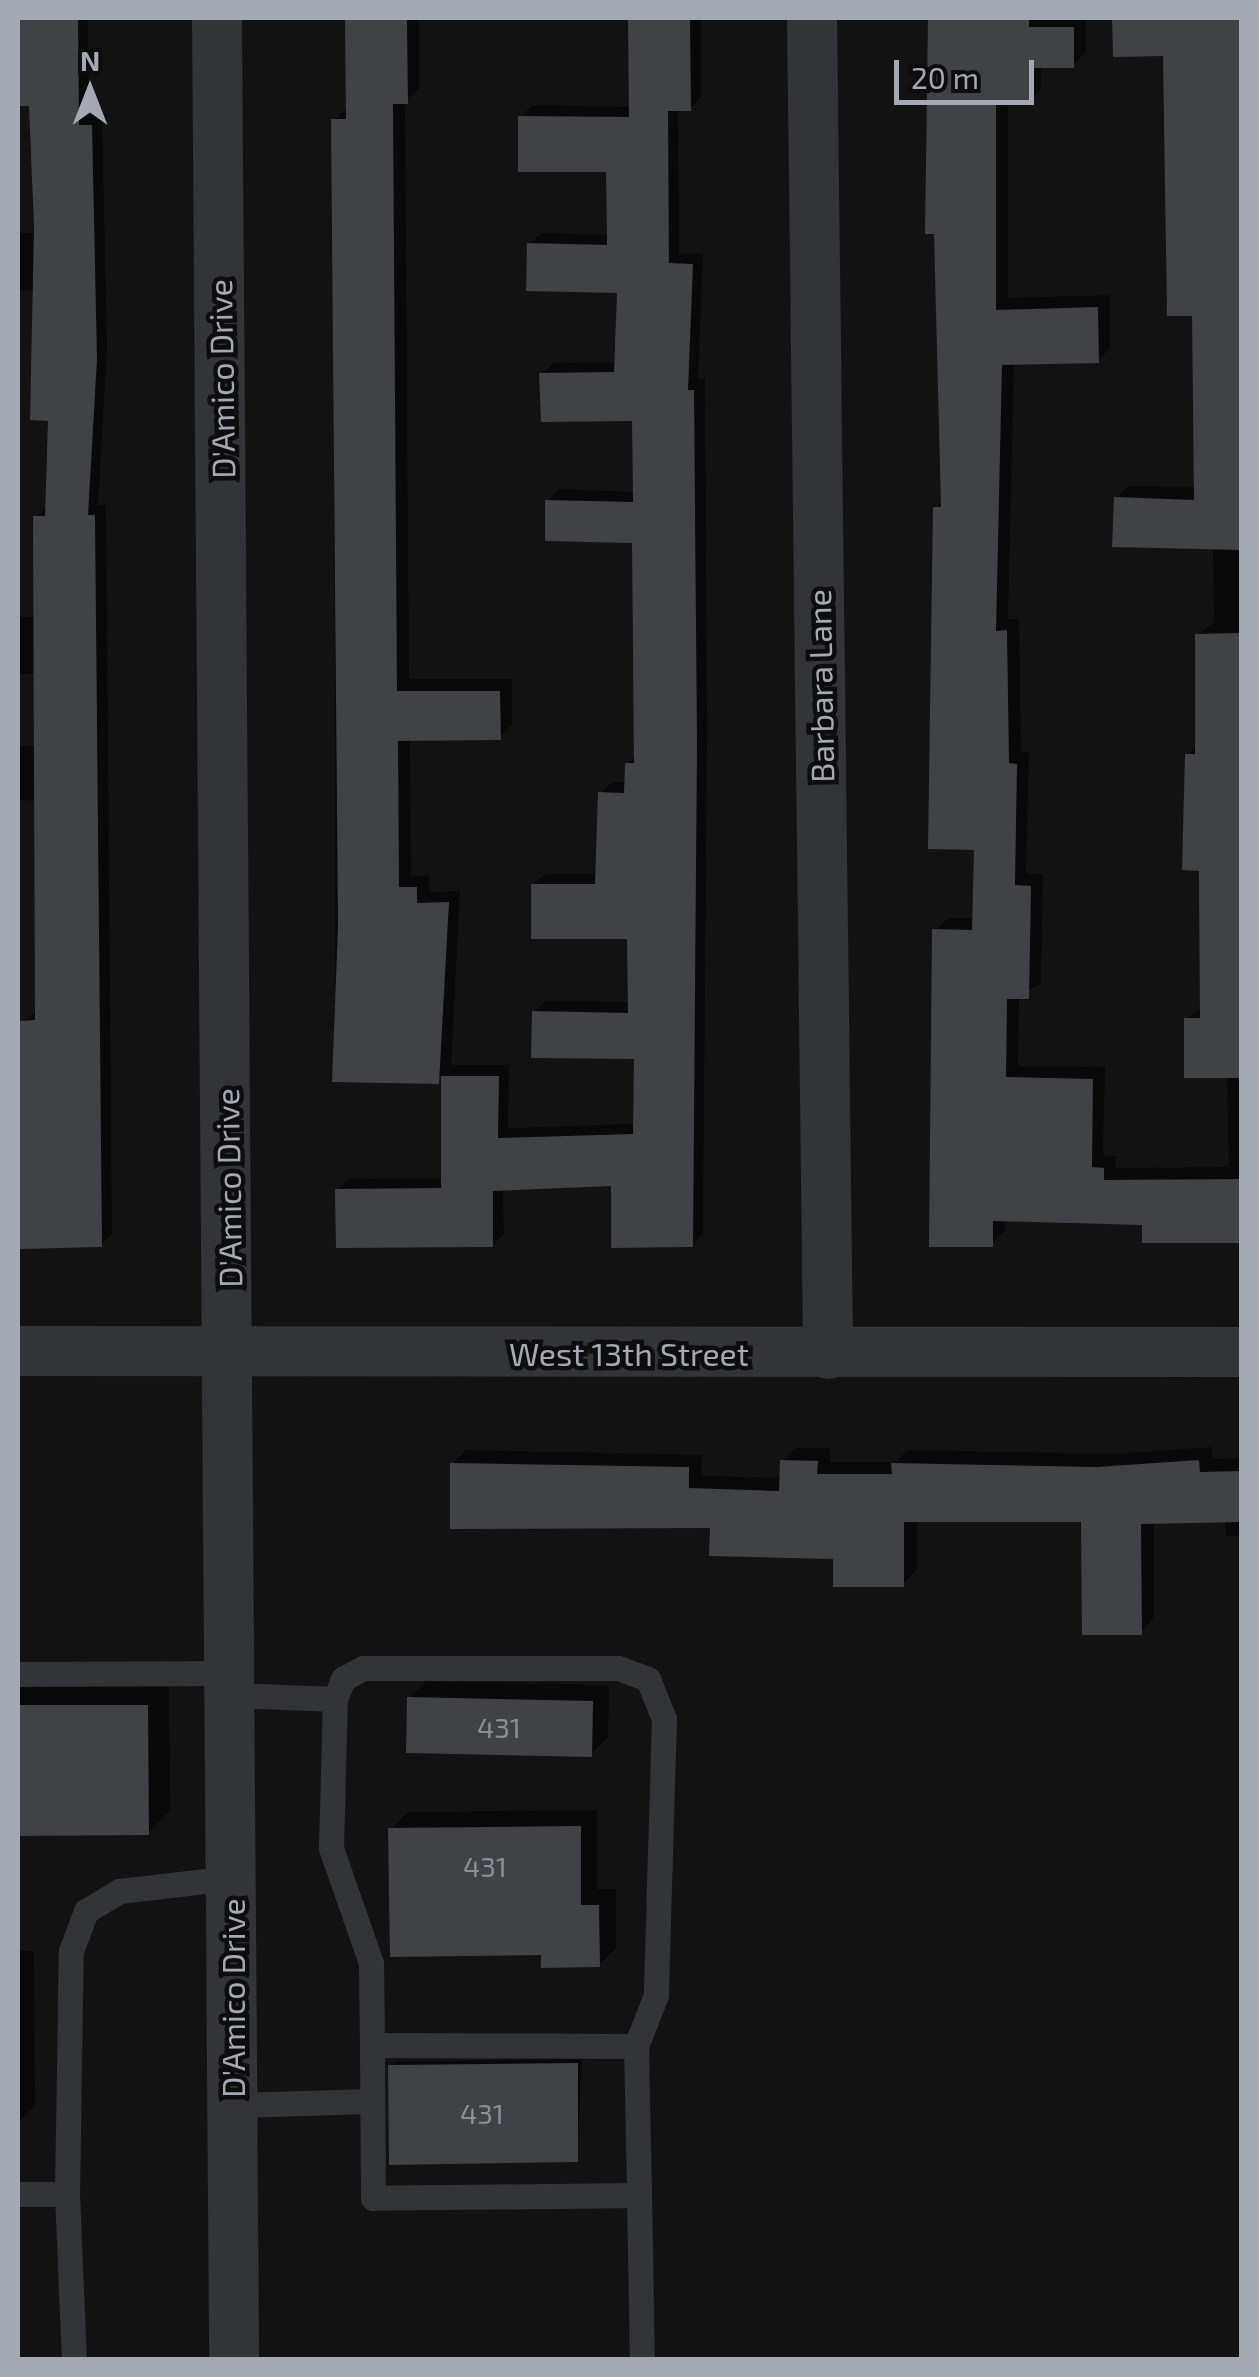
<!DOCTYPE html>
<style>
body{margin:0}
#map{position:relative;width:1259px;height:2377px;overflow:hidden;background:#121213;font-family:"Exo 2",sans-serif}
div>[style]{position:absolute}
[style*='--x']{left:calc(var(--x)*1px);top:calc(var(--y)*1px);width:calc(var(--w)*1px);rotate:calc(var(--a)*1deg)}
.shadow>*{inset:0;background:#0007}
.building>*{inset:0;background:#414246}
.lane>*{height:25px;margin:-12.5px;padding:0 12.5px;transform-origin:12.5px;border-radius:12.5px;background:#333438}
.street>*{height:50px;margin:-25px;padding:0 25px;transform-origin:25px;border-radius:25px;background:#333438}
span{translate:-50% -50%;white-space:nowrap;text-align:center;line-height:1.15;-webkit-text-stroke:9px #0d0d0e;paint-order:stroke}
.number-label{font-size:28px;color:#8b8f98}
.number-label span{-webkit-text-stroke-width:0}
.street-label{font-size:32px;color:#a4a9b3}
.frame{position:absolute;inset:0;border:20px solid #a4a9b3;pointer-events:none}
.north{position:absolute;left:40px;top:40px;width:100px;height:100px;-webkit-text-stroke:8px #0d0d0e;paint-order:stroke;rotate:0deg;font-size:28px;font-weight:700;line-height:40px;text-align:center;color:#a4a9b3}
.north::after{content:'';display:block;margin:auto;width:35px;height:45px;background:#a4a9b3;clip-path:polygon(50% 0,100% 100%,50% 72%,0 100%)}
.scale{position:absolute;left:894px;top:60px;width:140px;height:45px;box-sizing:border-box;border:5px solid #a4a9b3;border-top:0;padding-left:12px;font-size:30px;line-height:35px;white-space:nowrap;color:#a4a9b3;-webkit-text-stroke:8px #0d0d0e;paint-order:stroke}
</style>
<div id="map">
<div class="shadow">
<div style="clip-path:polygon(19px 18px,88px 18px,89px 115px,102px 115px,107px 346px,98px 505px,106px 505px,112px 1234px,101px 1245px,18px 1246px,22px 1022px,38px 1010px,38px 801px,18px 800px,18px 746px,37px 746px,37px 674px,18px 674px,18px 617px,37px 617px,36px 517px,48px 505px,51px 418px,37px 291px,18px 290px,18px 233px,33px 233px,32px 103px,19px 103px)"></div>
<div style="clip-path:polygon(348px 18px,419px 18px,419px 89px,405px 101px,409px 679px,512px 679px,512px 725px,500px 737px,410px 738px,411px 876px,429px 875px,429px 892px,460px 891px,451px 1065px,509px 1065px,508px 1128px,636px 1124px,636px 1057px,534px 1012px,546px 1001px,630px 1002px,629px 936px,533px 885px,545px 874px,598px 874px,600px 793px,612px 782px,627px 782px,627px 764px,637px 755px,634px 541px,548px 501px,559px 489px,636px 492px,635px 418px,542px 374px,553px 363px,617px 362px,620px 290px,530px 244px,541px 233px,609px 235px,609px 170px,521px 117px,532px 105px,632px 107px,631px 18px,701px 18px,701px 97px,690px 108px,678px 108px,679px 253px,703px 254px,698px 379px,705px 379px,707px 731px,703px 1234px,692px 1245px,613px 1183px,503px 1188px,504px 1234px,492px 1245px,338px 1190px,349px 1179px,443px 1178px,443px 1077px,335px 1079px,334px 120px,348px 108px)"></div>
<div style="clip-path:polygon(930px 18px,1086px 18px,1086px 52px,1073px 65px,1041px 65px,1041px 89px,1028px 102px,1008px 102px,1008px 298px,1110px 295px,1110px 348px,1098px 361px,1014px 362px,1008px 619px,1019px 619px,1021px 752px,1029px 752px,1026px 874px,1043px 874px,1041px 984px,1019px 996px,1018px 1066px,1105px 1067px,1103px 1155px,1116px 1156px,1115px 1168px,1229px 1167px,1227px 1075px,1186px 1019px,1202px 1007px,1201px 868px,1187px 755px,1198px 744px,1197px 635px,1214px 622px,1213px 547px,1116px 498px,1129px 486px,1196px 487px,1194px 314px,1166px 54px,1125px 54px,1127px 18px,1242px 18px,1242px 1240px,1145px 1223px,1005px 1219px,1005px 1231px,992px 1244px,935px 930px,948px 918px,975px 918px,977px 847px,936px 508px,944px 501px,936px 231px,927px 231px)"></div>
<div style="clip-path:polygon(1212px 1447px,1212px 1459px,1242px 1458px,1242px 1536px,1226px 1536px,1225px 1520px,1154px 1522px,1154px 1618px,1141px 1632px,1084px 1520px,917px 1520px,917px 1570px,903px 1584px,835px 1557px,452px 1464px,466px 1450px,702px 1455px,701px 1476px,782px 1478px,782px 1461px,796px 1448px,830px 1448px,830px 1462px,896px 1462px,907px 1450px,1112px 1454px)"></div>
<div style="clip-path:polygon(426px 1681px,609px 1685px,608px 1737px,591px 1754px,409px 1698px)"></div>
<div style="clip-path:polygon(18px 1684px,169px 1684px,170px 1811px,148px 1833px,18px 1833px)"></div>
<div style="clip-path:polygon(597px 1810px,597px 1889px,616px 1889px,616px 1948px,599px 1965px,543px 1953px,391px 1829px,408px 1812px)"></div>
<div style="clip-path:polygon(18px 1951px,34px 1951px,35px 2106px,18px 2123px)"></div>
<div style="clip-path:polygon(582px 2059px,577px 2159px,391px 2066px,396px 2061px)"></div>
</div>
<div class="building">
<div style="clip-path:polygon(18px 18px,78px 18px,79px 125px,92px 125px,97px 359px,88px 515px,95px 515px,102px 1247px,18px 1249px,20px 1021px,35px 1020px,33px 516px,45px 516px,48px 421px,30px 420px,34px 228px,29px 106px,18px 106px)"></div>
<div style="clip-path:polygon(345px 18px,407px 18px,408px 104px,393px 104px,397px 691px,500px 691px,501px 740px,398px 741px,399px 887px,417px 887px,417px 903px,449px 902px,439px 1084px,332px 1082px,338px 926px,331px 119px,346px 119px)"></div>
<div style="clip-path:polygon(628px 18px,690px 18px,691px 111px,668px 111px,669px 263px,693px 264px,688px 390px,694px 390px,697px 744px,693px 1247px,611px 1248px,611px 1186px,493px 1191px,493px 1247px,336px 1248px,335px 1189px,441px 1188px,441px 1076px,499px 1076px,498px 1138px,633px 1134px,634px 1059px,531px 1058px,532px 1011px,628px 1013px,627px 939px,531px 939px,531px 884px,595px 884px,598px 792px,624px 793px,625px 763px,634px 763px,632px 543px,545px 541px,545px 500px,633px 502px,632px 421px,541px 422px,539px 373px,614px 372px,617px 293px,526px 291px,527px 243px,607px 245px,606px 172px,518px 172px,518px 116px,629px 117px)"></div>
<div style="clip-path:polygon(928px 18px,1029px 18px,1029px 27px,1074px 27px,1074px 68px,1029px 68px,1029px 105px,996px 105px,996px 310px,1098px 307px,1099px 363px,1002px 365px,996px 631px,1007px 630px,1009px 763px,1017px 764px,1015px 885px,1031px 886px,1029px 999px,1007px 999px,1006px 1077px,1093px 1079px,1092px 1167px,1104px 1168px,1104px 1180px,1242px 1179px,1242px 1243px,1142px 1243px,1142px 1225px,993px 1221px,993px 1247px,929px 1247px,932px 929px,972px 930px,974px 850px,928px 849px,933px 507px,941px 507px,934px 234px,925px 234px)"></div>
<div style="clip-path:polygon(1112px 18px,1242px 18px,1242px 550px,1112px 547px,1114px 497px,1194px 500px,1192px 316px,1167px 316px,1163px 56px,1113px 57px)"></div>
<div style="clip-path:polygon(1242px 633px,1242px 1078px,1184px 1078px,1184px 1018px,1200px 1018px,1199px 871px,1182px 870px,1185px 754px,1195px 754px,1195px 634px)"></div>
<div style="clip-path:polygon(780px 1460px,818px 1461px,817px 1474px,892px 1474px,891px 1463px,1097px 1467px,1199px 1460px,1200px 1472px,1242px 1471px,1242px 1522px,1141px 1524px,1142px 1635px,1082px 1635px,1081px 1522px,904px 1522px,904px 1587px,833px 1587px,833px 1559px,709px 1556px,710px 1528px,450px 1529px,450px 1463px,689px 1467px,689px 1488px,779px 1491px)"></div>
<div style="clip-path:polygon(407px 1697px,593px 1701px,592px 1757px,406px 1753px)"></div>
<div style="clip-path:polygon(18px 1705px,148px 1705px,149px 1835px,18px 1836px)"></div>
<div style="clip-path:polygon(581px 1826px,581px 1905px,599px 1905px,600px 1967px,541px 1968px,541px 1955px,390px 1957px,388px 1828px)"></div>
<div style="clip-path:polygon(578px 2063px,578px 2162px,389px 2165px,388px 2065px)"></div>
</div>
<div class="lane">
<div style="--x:18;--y:1674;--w:213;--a:-0.3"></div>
<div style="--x:231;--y:1695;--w:104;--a:2.2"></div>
<div style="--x:372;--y:2045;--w:82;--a:-90.7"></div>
<div style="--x:371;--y:1963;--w:122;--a:-109.2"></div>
<div style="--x:331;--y:1848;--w:149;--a:-88.5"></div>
<div style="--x:335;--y:1699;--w:22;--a:-68"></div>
<div style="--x:343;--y:1679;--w:23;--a:-29"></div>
<div style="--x:363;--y:1668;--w:255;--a:0"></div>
<div style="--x:618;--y:1668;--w:32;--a:20"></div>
<div style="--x:648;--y:1679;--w:43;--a:68.2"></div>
<div style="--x:664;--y:1719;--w:276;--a:91.7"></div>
<div style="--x:656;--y:1995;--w:55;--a:111.4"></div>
<div style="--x:233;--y:2105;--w:139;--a:-1.6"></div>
<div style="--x:18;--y:2194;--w:49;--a:0"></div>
<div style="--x:67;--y:2194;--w:166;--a:87.6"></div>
<div style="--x:67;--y:2194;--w:243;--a:-89.1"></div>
<div style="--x:71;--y:1951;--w:43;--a:-69.4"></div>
<div style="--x:86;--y:1911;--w:39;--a:-31"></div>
<div style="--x:119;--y:1891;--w:114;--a:-6.6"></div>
<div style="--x:639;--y:2195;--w:266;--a:179.4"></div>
<div style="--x:373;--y:2198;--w:153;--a:-90.4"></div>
<div style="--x:372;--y:2045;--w:264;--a:0.2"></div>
<div style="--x:636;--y:2046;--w:149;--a:88.8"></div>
<div style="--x:639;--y:2195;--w:165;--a:89"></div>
</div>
<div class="street">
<div style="--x:217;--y:18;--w:2342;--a:89.58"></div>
<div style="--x:812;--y:18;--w:1336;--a:89.31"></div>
<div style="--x:18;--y:1351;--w:1224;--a:0.05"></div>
</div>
<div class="number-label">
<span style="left:499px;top:1727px">431</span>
<span style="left:485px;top:1866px">431</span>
<span style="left:482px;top:2113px">431</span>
</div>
<div class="street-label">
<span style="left:221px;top:379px;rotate:-91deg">D'Amico Drive</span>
<span style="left:820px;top:686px;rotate:-91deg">Barbara Lane</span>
<span style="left:228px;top:1188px;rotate:-91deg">D'Amico Drive</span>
<span style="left:629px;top:1353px">West 13th Street</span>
<span style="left:232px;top:1998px;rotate:-90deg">D'Amico Drive</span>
</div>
<div class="frame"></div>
<div class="north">N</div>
<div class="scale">20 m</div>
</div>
